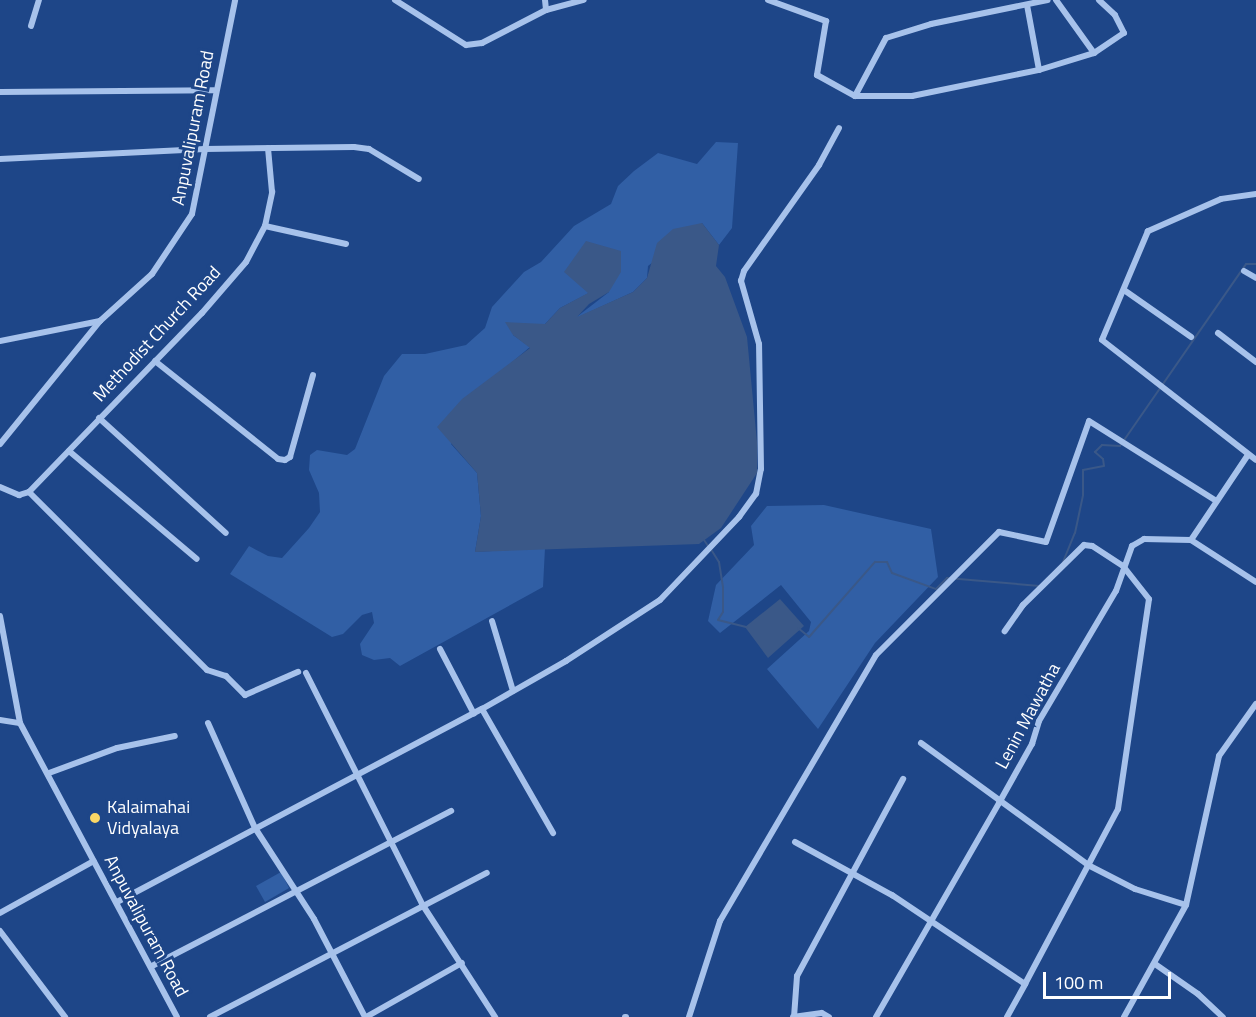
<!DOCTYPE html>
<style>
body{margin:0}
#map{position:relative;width:1256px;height:1017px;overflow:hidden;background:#1e4688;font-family:"Titillium Web",sans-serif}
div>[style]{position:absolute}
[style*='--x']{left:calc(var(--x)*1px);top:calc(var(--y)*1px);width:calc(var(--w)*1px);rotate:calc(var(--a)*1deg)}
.green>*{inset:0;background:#315fa5}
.water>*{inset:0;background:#3a5888}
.stream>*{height:2px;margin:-1px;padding:0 1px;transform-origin:1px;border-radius:1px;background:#3a5888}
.street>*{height:6px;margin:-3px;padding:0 3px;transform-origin:3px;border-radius:3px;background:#a7c2eb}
.dots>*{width:16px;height:16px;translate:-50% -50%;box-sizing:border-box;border:3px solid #1e4688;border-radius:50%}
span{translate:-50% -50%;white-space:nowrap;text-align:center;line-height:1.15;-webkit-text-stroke:6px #1e4688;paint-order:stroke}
.street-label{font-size:18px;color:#fff}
.poi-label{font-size:18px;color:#fff}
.left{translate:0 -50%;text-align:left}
.scale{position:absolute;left:1043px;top:972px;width:128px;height:27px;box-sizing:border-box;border:3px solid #fff;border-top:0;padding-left:8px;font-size:18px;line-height:21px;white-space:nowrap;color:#fff;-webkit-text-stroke:4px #1e4688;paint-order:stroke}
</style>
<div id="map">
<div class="green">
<div style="clip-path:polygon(716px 142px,738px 143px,732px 228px,719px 245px,702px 223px,648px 266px,647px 278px,633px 292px,574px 319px,609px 292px,579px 281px,589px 293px,560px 308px,545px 324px,513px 335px,530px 347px,505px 368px,451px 444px,477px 473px,481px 516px,475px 552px,545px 548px,543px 587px,400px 666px,390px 658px,374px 660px,362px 655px,360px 644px,374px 623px,372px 612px,362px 615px,343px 634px,332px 637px,230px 574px,249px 546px,268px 556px,282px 558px,309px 528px,320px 512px,319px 493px,309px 470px,310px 455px,317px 450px,347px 455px,355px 449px,384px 376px,402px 354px,425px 354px,466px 345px,485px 328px,492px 307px,524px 272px,541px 262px,574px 226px,611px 204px,618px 186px,634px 171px,658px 153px,697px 164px)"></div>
<div style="clip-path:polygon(824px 505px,931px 529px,938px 577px,875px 643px,818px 729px,767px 669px,809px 631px,811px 622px,781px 585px,720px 633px,708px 621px,716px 585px,754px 545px,751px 526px,767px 506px)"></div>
<div style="clip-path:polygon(281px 872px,289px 888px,265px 902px,256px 886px)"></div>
</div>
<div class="water">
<div style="clip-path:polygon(702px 223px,719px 245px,716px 266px,725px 277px,747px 337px,757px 442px,757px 473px,721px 528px,699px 544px,475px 552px,481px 516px,477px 473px,437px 427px,462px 399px,530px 348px,513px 335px,505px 322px,545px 324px,560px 308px,588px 293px,564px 272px,586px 241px,621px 251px,621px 272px,609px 292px,589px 304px,577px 317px,633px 292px,647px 278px,657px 243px,673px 229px)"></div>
<div style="clip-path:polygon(780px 599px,804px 626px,768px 658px,745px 627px)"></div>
</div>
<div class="stream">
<div style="--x:704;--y:540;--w:7;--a:56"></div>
<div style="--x:712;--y:551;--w:13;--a:58"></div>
<div style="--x:719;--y:562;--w:26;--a:81"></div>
<div style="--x:723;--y:588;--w:24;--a:90"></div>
<div style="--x:723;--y:612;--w:9;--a:122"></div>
<div style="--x:718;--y:620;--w:29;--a:14"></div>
<div style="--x:1063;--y:562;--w:31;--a:-68"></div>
<div style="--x:1075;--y:533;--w:39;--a:-78"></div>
<div style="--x:1083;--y:495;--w:25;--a:-90"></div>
<div style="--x:1083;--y:470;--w:21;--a:-11"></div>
<div style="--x:1104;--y:466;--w:7;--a:-98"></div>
<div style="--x:1103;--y:459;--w:11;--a:-139"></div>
<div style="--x:1095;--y:452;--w:10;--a:-45"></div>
<div style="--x:1102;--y:445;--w:18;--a:3"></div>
<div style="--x:1120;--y:446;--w:221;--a:-55.3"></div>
<div style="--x:1246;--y:264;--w:10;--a:0"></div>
<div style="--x:798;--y:628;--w:14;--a:39"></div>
<div style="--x:809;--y:637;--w:100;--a:-48.7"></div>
<div style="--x:875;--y:562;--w:12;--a:0"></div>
<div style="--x:887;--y:562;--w:12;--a:66"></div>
<div style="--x:892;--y:573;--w:47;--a:20"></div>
<div style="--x:936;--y:589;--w:16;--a:-45"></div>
<div style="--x:947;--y:578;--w:93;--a:4.9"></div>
</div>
<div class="street">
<div style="--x:395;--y:0;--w:84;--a:32.4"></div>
<div style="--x:466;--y:45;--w:16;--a:-7"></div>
<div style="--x:482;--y:43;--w:72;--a:-27.3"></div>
<div style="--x:546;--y:10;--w:39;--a:-15"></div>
<div style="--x:545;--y:0;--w:10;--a:84"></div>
<div style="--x:768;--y:0;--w:62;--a:19.9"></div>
<div style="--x:826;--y:21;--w:55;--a:99.5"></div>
<div style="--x:817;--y:75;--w:43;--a:28.9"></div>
<div style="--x:855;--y:96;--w:66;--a:-61.9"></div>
<div style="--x:886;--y:38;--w:47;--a:-17.3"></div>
<div style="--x:931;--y:24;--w:119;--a:-11.6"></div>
<div style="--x:1056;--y:0;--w:65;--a:54.4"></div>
<div style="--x:1094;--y:53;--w:36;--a:-34"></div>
<div style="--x:1124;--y:33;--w:20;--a:-117"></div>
<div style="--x:1115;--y:15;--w:22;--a:-137"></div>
<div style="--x:1027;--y:5;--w:66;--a:79.5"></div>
<div style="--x:1039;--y:70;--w:58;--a:-17.2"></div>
<div style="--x:31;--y:26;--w:27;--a:-73"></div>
<div style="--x:0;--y:92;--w:214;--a:-0.5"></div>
<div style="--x:855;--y:96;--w:57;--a:0"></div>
<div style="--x:912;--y:96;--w:130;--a:-11.6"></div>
<div style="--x:0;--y:159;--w:205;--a:-2.8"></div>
<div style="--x:205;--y:149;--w:149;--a:-0.8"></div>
<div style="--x:354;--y:147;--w:15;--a:8"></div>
<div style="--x:369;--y:149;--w:58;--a:31"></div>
<div style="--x:1256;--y:194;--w:35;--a:172"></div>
<div style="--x:1221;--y:199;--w:80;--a:156.3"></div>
<div style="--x:1148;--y:231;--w:118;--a:112.9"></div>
<div style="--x:1102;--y:340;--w:195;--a:37.9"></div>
<div style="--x:265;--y:226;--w:83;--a:12.5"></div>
<div style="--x:1244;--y:271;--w:14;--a:30"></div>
<div style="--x:1124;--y:290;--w:82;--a:35"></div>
<div style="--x:1218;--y:333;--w:48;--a:37.3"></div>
<div style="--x:0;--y:341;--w:102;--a:-11.3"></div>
<div style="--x:155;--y:361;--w:157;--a:38.5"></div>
<div style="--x:278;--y:459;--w:7;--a:8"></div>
<div style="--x:285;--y:460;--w:6;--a:-31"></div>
<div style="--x:290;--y:457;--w:85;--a:-74.3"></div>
<div style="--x:99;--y:418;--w:171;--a:42.2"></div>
<div style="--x:0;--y:444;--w:159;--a:-50.9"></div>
<div style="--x:100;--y:321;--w:70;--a:-42.1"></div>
<div style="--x:152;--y:274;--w:72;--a:-56.3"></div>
<div style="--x:192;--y:214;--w:218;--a:-78.6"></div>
<div style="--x:69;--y:451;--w:167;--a:40.2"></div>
<div style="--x:0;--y:487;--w:21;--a:23"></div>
<div style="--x:19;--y:495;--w:10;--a:-17"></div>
<div style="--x:29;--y:492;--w:249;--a:-46"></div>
<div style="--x:202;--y:313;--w:67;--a:-49.2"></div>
<div style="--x:246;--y:262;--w:41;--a:-62.2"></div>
<div style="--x:265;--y:226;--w:35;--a:-78"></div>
<div style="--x:272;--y:192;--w:44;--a:-95.2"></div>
<div style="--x:29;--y:492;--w:252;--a:45"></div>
<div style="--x:207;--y:670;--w:20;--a:18"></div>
<div style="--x:226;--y:676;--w:27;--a:45"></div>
<div style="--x:245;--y:695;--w:58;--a:-23.5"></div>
<div style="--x:1191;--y:540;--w:102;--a:-56.2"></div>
<div style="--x:0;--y:616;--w:109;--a:79.4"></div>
<div style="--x:20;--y:723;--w:333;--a:61.9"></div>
<div style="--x:492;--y:621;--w:73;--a:73.3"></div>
<div style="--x:440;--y:649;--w:73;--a:62.4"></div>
<div style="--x:306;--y:673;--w:258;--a:63.3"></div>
<div style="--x:422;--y:904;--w:135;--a:57.1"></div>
<div style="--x:482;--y:709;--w:143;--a:60.2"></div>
<div style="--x:0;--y:720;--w:20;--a:9"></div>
<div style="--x:208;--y:723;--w:115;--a:65.9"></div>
<div style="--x:255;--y:828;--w:108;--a:57"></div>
<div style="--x:314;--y:919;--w:110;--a:62.5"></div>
<div style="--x:921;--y:743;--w:207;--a:36.1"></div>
<div style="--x:1088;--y:865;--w:53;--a:27.1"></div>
<div style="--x:1135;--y:889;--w:53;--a:17.4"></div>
<div style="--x:49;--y:773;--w:72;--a:-20.2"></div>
<div style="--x:117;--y:748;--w:59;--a:-11.7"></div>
<div style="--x:795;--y:842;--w:111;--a:28.7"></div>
<div style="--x:892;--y:895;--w:160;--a:33.8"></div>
<div style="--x:1025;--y:984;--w:198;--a:-62"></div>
<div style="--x:1118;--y:809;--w:212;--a:-81.6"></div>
<div style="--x:1149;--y:599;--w:42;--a:-128.2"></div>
<div style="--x:1123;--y:566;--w:37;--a:-147"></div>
<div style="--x:1092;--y:546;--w:8;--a:-173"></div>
<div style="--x:1084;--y:545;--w:86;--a:135.5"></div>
<div style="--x:1023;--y:605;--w:32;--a:125"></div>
<div style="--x:117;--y:902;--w:413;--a:-27.9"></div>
<div style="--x:482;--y:709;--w:97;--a:-29.7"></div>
<div style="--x:566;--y:661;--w:112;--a:-33"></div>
<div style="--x:660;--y:600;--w:115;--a:-46.4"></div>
<div style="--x:739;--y:517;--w:29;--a:-54"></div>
<div style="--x:756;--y:494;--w:25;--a:-79"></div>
<div style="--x:761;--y:469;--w:125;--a:-90.9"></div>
<div style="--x:759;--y:344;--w:66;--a:-105.9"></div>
<div style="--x:741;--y:281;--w:10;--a:-73"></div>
<div style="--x:744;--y:271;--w:130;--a:-54.7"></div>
<div style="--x:819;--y:165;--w:42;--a:-61.6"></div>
<div style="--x:0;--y:913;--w:107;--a:-29"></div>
<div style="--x:0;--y:931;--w:108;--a:52.9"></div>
<div style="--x:1155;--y:964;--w:52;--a:34.9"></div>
<div style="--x:1198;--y:994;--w:34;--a:43"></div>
<div style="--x:152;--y:966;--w:337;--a:-27.4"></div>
<div style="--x:210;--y:1017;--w:312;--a:-27.5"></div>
<div style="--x:366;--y:1017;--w:110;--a:-29.4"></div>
<div style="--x:625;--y:1017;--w:1;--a:0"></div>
<div style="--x:689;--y:1017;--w:101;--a:-72.1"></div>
<div style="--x:720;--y:921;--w:308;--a:-59.6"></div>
<div style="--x:876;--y:655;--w:174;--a:-45"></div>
<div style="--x:999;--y:532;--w:48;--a:12"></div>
<div style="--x:1046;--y:542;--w:128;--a:-70.4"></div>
<div style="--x:1089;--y:421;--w:149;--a:32.1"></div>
<div style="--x:793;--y:1017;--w:29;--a:-8"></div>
<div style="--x:822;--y:1013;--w:8;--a:30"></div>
<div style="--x:794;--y:1017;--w:41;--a:-85.8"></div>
<div style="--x:797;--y:976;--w:224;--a:-61.7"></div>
<div style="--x:876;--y:1017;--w:247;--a:-60.1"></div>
<div style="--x:999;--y:803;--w:68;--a:-60.8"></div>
<div style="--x:1032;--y:744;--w:24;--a:-73"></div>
<div style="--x:1039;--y:721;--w:151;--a:-59.4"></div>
<div style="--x:1116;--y:591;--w:48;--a:-70.4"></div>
<div style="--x:1132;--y:546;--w:14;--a:-30"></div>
<div style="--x:1144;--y:539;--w:47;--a:1.2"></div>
<div style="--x:1191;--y:540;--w:77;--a:32.9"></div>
<div style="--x:1007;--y:1017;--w:38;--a:-61"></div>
<div style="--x:1124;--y:1017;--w:128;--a:-61"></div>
<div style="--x:1186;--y:905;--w:153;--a:-77.5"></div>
<div style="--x:1219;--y:756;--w:64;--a:-54.6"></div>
</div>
<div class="dots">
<div style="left:95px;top:818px;background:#fad766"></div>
</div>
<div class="street-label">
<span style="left:193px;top:128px;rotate:-79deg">Anpuvalipuram Road</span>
<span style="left:157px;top:334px;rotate:-47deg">Methodist Church Road</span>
<span style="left:1028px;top:716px;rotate:-62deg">Lenin Mawatha</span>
<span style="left:146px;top:926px;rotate:62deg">Anpuvalipuram Road</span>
</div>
<div class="poi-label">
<span class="left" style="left:107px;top:818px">Kalaimahai<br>Vidyalaya</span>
</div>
<div class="scale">100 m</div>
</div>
